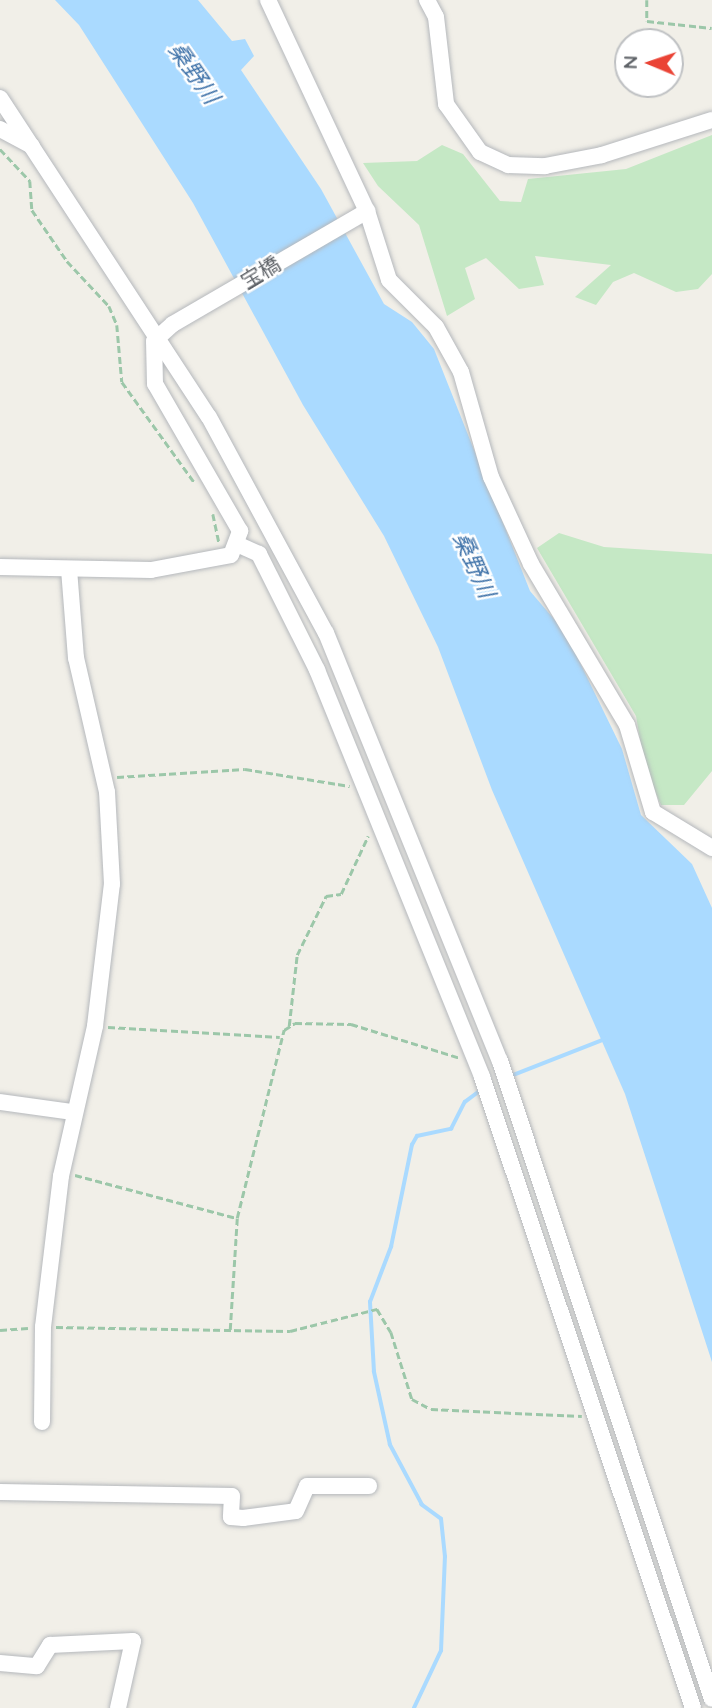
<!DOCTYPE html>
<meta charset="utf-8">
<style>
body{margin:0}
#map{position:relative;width:712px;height:1708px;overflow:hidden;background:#f1efe8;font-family:Quicksand,"Noto Sans JP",sans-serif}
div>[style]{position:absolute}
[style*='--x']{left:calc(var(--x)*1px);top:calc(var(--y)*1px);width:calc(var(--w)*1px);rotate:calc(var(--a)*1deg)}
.green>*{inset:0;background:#c5e8c5}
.water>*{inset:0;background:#aadaff}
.stream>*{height:3.5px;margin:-1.75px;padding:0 1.75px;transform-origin:1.75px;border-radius:1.75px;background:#aadaff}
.path>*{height:2.5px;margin-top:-1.25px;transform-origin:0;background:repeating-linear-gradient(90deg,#9cc7a9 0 7px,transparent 0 10.5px)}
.roads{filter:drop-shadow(0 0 2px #b5b8bc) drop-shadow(0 0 2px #b5b8bc)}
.minor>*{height:16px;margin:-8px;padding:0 8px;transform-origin:8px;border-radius:8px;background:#fff}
span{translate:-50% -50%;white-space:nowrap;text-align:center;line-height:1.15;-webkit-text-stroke:5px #fff;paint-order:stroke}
.street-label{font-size:21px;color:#5f6368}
.water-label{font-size:23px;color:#4174aa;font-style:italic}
.north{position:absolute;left:614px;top:28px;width:70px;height:70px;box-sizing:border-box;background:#fff;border:2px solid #bfc1c3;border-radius:50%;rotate:272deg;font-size:19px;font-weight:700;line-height:28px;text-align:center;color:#5f6368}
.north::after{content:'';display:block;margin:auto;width:24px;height:32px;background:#ea4335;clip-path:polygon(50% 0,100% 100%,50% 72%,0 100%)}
</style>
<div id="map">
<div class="green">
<div style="clip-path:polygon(712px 135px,712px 274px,698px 289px,676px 292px,634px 273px,613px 282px,596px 305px,575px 297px,611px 265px,535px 256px,544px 285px,519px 289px,486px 258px,465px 268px,475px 299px,447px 316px,419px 225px,378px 186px,363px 163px,417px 161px,442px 145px,463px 154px,500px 201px,521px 202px,528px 179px,626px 169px)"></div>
<div style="clip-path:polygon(559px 533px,604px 547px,712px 554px,712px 771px,684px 805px,661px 805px,645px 768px,636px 716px,537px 548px)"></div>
</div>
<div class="water">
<div style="clip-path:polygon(55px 0,198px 0,232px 41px,245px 39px,254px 56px,241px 70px,321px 189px,384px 304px,412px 322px,434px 349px,530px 591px,565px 632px,622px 749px,641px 815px,692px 864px,712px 908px,712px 1362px,625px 1094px,492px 790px,438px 647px,384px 536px,303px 405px,193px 203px,79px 25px)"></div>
</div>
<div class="stream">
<div style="--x:511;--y:1076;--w:101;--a:-21.5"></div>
<div style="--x:414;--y:1708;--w:63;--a:-64.7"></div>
<div style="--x:441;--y:1651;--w:94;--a:-87.6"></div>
<div style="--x:445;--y:1557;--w:38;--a:-96"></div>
<div style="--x:441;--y:1519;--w:24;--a:-144"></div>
<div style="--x:422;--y:1505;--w:68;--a:-118.1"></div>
<div style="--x:390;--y:1445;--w:75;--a:-102.4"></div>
<div style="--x:374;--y:1372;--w:70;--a:-93.3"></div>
<div style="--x:370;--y:1302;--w:59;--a:-69.1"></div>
<div style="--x:391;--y:1247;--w:104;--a:-78.4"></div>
<div style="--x:412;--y:1145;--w:10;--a:-61"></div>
<div style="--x:417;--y:1136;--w:35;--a:-12"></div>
<div style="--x:451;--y:1129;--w:30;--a:-63"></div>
<div style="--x:465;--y:1102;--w:21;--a:-37"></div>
</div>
<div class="path">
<div style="--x:647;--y:0;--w:21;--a:90"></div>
<div style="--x:647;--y:21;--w:65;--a:6.1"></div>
<div style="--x:0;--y:149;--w:44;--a:46.8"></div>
<div style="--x:30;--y:181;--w:29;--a:86"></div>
<div style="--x:32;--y:210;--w:62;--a:55.5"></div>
<div style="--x:67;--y:261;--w:62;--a:47"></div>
<div style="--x:109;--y:306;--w:21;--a:67"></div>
<div style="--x:117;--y:325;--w:57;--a:85"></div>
<div style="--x:122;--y:382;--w:123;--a:54.2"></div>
<div style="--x:213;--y:514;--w:29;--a:78"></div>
<div style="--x:117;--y:777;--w:128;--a:-3.6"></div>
<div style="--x:245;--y:769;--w:106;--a:9.2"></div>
<div style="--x:289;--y:1026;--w:71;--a:-83.6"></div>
<div style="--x:297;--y:955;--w:66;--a:-63.8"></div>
<div style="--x:326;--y:896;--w:15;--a:-8"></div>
<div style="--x:341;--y:894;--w:64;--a:-65"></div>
<div style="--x:108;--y:1027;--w:172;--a:3.3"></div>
<div style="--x:75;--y:1175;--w:168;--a:14.9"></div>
<div style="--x:56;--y:1327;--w:234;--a:1"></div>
<div style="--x:290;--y:1331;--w:90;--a:-14.2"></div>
<div style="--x:377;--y:1309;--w:27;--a:59"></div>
<div style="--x:391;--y:1332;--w:70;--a:72.6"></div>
<div style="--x:412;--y:1399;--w:21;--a:28"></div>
<div style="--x:431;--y:1409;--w:151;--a:2.7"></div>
<div style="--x:0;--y:1330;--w:28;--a:-4"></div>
<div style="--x:230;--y:1330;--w:112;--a:-86.4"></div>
<div style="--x:237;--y:1218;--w:194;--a:-76"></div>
<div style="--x:284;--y:1030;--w:13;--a:-32"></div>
<div style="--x:295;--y:1023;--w:56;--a:1"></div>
<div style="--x:351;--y:1024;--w:114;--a:17.3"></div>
</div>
<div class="roads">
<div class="minor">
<div style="--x:268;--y:0;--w:233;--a:64.9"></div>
<div style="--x:367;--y:211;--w:72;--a:72.3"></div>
<div style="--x:389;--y:280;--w:66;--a:45"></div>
<div style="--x:436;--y:327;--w:51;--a:60.9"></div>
<div style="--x:461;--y:372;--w:109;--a:74.1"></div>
<div style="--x:491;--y:477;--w:96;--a:65.3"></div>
<div style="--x:531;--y:564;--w:187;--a:59.2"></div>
<div style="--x:627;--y:725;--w:91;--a:73.4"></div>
<div style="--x:653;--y:812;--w:69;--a:31.4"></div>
<div style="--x:427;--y:0;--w:19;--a:62"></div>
<div style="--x:436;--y:17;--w:88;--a:83.4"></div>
<div style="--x:446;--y:104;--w:59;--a:54.7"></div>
<div style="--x:480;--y:152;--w:31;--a:25"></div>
<div style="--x:508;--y:165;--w:37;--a:2"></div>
<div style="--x:545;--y:166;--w:58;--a:-10.9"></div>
<div style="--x:602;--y:155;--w:115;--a:-17.7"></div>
<div style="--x:0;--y:98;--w:381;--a:56.8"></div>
<div style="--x:209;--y:417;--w:246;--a:61.6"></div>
<div style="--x:326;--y:633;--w:462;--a:67.9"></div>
<div style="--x:500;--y:1061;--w:672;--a:71.62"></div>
<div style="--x:0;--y:129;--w:36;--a:28"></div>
<div style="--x:239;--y:545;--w:22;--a:24"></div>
<div style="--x:259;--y:554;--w:130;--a:63.4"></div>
<div style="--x:317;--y:670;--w:439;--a:67.9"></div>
<div style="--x:482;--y:1077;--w:665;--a:71.51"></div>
<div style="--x:0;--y:567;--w:151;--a:1.1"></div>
<div style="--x:151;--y:570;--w:81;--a:-10.6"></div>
<div style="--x:231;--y:555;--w:26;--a:-69"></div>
<div style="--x:240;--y:531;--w:170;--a:-120"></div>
<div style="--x:155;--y:384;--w:43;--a:-91.3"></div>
<div style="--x:154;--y:341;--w:25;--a:-42"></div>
<div style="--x:173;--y:324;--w:225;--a:-30.2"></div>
<div style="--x:0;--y:1102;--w:73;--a:7.9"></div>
<div style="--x:42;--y:1422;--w:95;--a:-89.4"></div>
<div style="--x:43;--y:1327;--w:152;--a:-83.2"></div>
<div style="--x:61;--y:1176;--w:154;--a:-77.2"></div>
<div style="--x:95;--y:1026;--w:143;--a:-83.2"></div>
<div style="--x:112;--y:884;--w:92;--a:-93.1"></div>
<div style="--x:107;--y:792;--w:138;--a:-103"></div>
<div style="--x:76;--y:658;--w:88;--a:-94.5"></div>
<div style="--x:0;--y:1492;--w:232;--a:1"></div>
<div style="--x:232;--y:1496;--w:21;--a:93"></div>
<div style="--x:231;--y:1517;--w:12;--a:5"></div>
<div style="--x:243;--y:1518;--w:53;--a:-7.5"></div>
<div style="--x:296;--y:1511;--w:27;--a:-66"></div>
<div style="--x:307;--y:1486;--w:62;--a:0"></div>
<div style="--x:0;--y:1663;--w:37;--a:5"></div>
<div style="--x:37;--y:1666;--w:25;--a:-58"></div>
<div style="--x:50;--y:1645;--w:83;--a:-2.8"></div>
<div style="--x:133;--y:1641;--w:69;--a:102.6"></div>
</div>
</div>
<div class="street-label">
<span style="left:260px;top:272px;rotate:-31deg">宝橋</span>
</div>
<div class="water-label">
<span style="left:194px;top:73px;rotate:55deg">桑野川</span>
<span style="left:474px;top:565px;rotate:66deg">桑野川</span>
</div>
<div class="north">N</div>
</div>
